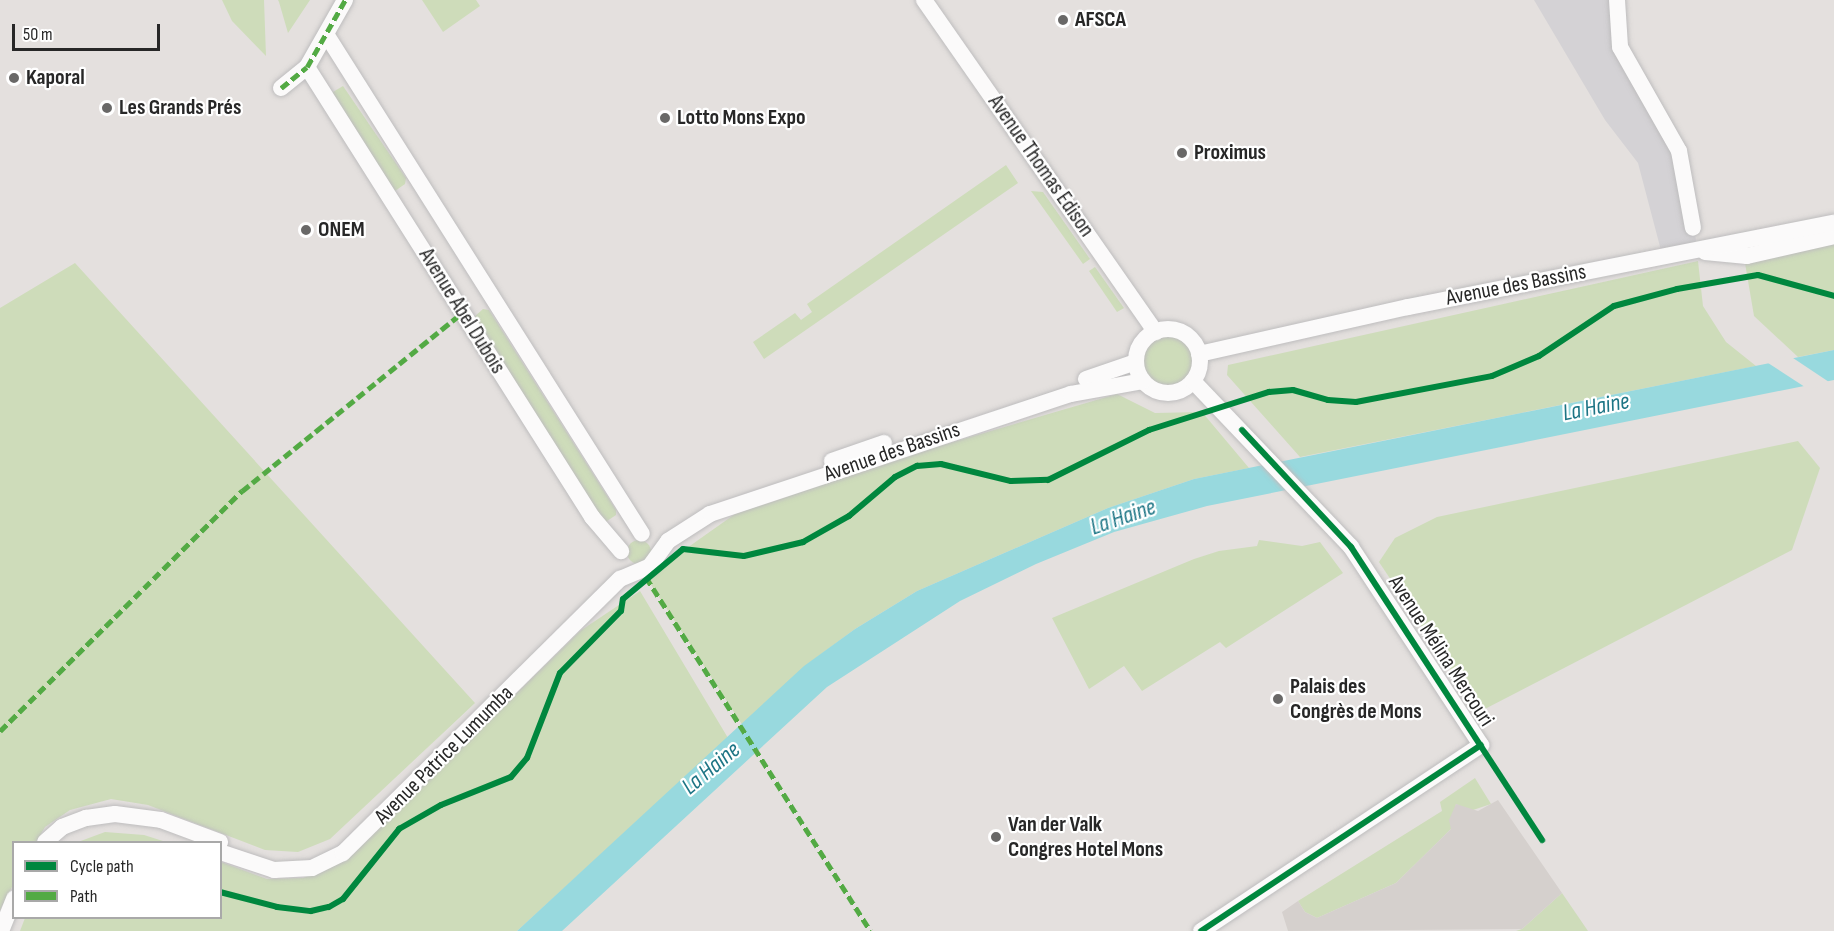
<!DOCTYPE html>
<meta charset="utf-8">
<style>
body{margin:0}
#map{position:relative;width:1834px;height:931px;overflow:hidden;background:#e4e0de;font-family:"Sofia Sans Condensed",sans-serif}
div>[style]{position:absolute}
[style*='--x']{left:calc(var(--x)*1px);top:calc(var(--y)*1px);width:calc(var(--w)*1px);rotate:calc(var(--a)*1deg)}
.industrial>*{inset:0;background:#d4d2d5}
.green>*{inset:0;background:#cedcba}
.round{border-radius:50%}
.plaza>*{inset:0;background:#d5d0cd}
.water>*{inset:0;background:#98d9de}
.pier>*{inset:0;background:#e4e0de}
.roads{filter:drop-shadow(0 0 2px #bebdbe) drop-shadow(0 0 2px #bebdbe)}
.minor>*{height:16px;margin:-8px;padding:0 8px;transform-origin:8px;border-radius:8px;background:#fbfafa}
.minor>.ring{margin:-8px;padding:0;box-sizing:content-box;background:none;border:16px solid #fbfafa;border-radius:50%}
.quiet>*{height:4.5px;margin-top:-2.25px;transform-origin:0;background:repeating-linear-gradient(90deg,#53aa44 0 9px,transparent 0 13.5px)}
.cycleway>*{height:6px;margin:-3px;padding:0 3px;transform-origin:3px;border-radius:3px;background:#00873e}
.dots>*{width:16px;height:16px;translate:-50% -50%;box-sizing:border-box;border:3px solid #fff;border-radius:50%}
span{translate:-50% -50%;white-space:nowrap;text-align:center;line-height:1.15;-webkit-text-stroke:4.5px #fff;paint-order:stroke}
.poi-label{font-size:22px;color:#272727;font-weight:700}
.left{translate:0 -50%;text-align:left}
.street-label{font-size:22px;color:#272727}
.water-label{font-size:24px;color:#1d7585;font-style:italic}
.legend{position:absolute;left:12px;top:841px;width:210px;height:78px;box-sizing:border-box;background:#fff;border:2px solid #a9a9a9;margin:0;padding:8px 10px;list-style:none;font-size:18px;color:#272727}
.legend li{display:flex;align-items:center;gap:12px;height:30px}
.legend b{width:30px;border:2px solid #a9a9a9}
.scale{position:absolute;left:12px;top:24px;width:148px;height:27px;box-sizing:border-box;border:3px solid #272727;border-top:0;padding-left:8px;font-size:18px;line-height:21px;white-space:nowrap;color:#272727;-webkit-text-stroke:4px #fff;paint-order:stroke}
</style>
<div id="map">
<div class="industrial">
<div style="clip-path:polygon(1534px 0,1617px 0,1620px 47px,1679px 151px,1698px 251px,1663px 258px,1638px 163px,1605px 120px)"></div>
</div>
<div class="green">
<div style="clip-path:polygon(222px 0,264px 0,266px 56px,232px 21px)"></div>
<div style="clip-path:polygon(278px 0,310px 0,288px 33px,279px 2px)"></div>
<div style="clip-path:polygon(422px 0,476px 0,480px 6px,443px 32px)"></div>
<div style="clip-path:polygon(343px 86px,406px 178px,405px 184px,395px 191px,333px 97px,333px 92px)"></div>
<div style="clip-path:polygon(1006px 165px,1018px 183px,764px 359px,753px 342px,795px 313px,801px 320px,812px 312px,807px 304px)"></div>
<div style="clip-path:polygon(1031px 191px,1043px 192px,1090px 259px,1083px 264px)"></div>
<div style="clip-path:polygon(1834px 244px,1834px 350px,1798px 357px,1754px 316px,1745px 263px)"></div>
<div style="clip-path:polygon(1698px 261px,1703px 306px,1726px 342px,1756px 366px,1300px 457px,1227px 375px,1228px 365px)"></div>
<div style="clip-path:polygon(75px 263px,475px 703px,330px 839px,298px 852px,265px 850px,148px 805px,111px 799px,70px 810px,45px 827px,36px 842px,14px 842px,13px 885px,0 910px,0 308px)"></div>
<div style="clip-path:polygon(1095px 267px,1124px 308px,1117px 312px,1089px 271px)"></div>
<div style="clip-path:polygon(483px 309px,489px 310px,616px 510px,616px 515px,604px 523px,473px 318px)"></div>
<div class="round" style="left:1142px;top:333px;width:52px;height:52px"></div>
<div style="clip-path:polygon(1117px 394px,1155px 413px,1202px 412px,1249px 468px,1194px 479px,1108px 508px,917px 591px,855px 629px,805px 666px,743px 726px,646px 577px,735px 514px,905px 456px)"></div>
<div style="clip-path:polygon(1798px 441px,1820px 468px,1792px 550px,1479px 712px,1379px 562px,1395px 538px,1437px 517px)"></div>
<div class="round" style="left:627px;top:540px;width:24px;height:24px"></div>
<div style="clip-path:polygon(1259px 540px,1302px 546px,1320px 542px,1343px 573px,1226px 648px,1220px 642px,1142px 691px,1124px 666px,1089px 689px,1052px 618px,1194px 559px,1219px 551px,1257px 546px)"></div>
<div style="clip-path:polygon(640px 591px,728px 738px,517px 931px,20px 931px,25px 918px,220px 918px,221px 862px,267px 879px,303px 878px,349px 858px,580px 631px)"></div>
<div style="clip-path:polygon(1475px 778px,1491px 804px,1470px 811px,1456px 804px,1451px 829px,1396px 883px,1317px 918px,1305px 912px,1298px 901px,1442px 811px,1440px 802px)"></div>
<div style="clip-path:polygon(105px 832px,144px 835px,166px 842px,78px 842px)"></div>
<div style="clip-path:polygon(1562px 893px,1588px 931px,1516px 931px,1522px 929px)"></div>
</div>
<div class="plaza">
<div style="clip-path:polygon(1498px 800px,1562px 893px,1522px 929px,1288px 931px,1282px 912px,1298px 901px,1305px 912px,1317px 918px,1396px 883px,1451px 829px,1449px 820px,1456px 804px,1478px 811px)"></div>
</div>
<div class="water">
<div style="clip-path:polygon(1834px 350px,1834px 380px,1207px 506px,1114px 532px,1036px 564px,960px 601px,827px 687px,562px 931px,517px 931px,804px 666px,855px 629px,917px 591px,1108px 508px,1194px 479px)"></div>
</div>
<div class="pier">
<div style="clip-path:polygon(1790px 356px,1832px 384px,1808px 389px,1765px 361px)"></div>
</div>
<div class="roads">
<div class="minor">
<div style="--x:924;--y:0;--w:405;--a:55.1"></div>
<div style="--x:1617;--y:0;--w:47;--a:86.3"></div>
<div style="--x:1620;--y:47;--w:120;--a:60.4"></div>
<div style="--x:1679;--y:151;--w:78;--a:79.7"></div>
<div style="--x:326;--y:34;--w:591;--a:57.71"></div>
<div style="--x:307;--y:67;--w:533;--a:57.65"></div>
<div style="--x:592;--y:517;--w:45;--a:49.5"></div>
<div style="--x:281;--y:88;--w:33;--a:-39"></div>
<div style="--x:307;--y:67;--w:77;--a:-60.4"></div>
<div style="--x:1705;--y:252;--w:42;--a:5.4"></div>
<div style="--x:1747;--y:256;--w:89;--a:-12.9"></div>
<div class="ring" style="left:1136px;top:329px;width:48px;height:48px"></div>
<div style="--x:1199;--y:354;--w:214;--a:-12.7"></div>
<div style="--x:1408;--y:307;--w:434;--a:-11.2"></div>
<div style="--x:1086;--y:379;--w:53;--a:-18.8"></div>
<div style="--x:1193;--y:381;--w:229;--a:46.4"></div>
<div style="--x:1351;--y:547;--w:237;--a:56.7"></div>
<div style="--x:1481;--y:745;--w:336;--a:146.4"></div>
<div style="--x:832;--y:461;--w:55;--a:-19.1"></div>
<div style="--x:45;--y:842;--w:23;--a:-41"></div>
<div style="--x:62;--y:827;--w:26;--a:-21"></div>
<div style="--x:86;--y:818;--w:29;--a:-8"></div>
<div style="--x:115;--y:814;--w:46;--a:7.4"></div>
<div style="--x:161;--y:820;--w:63;--a:20.4"></div>
<div style="--x:220;--y:852;--w:57;--a:18.4"></div>
<div style="--x:274;--y:870;--w:38;--a:-3"></div>
<div style="--x:312;--y:868;--w:34;--a:-26"></div>
<div style="--x:343;--y:853;--w:390;--a:-44.7"></div>
<div style="--x:620;--y:579;--w:33;--a:-23"></div>
<div style="--x:650;--y:566;--w:31;--a:-54"></div>
<div style="--x:668;--y:541;--w:50;--a:-32.7"></div>
<div style="--x:710;--y:514;--w:380;--a:-18.4"></div>
<div style="--x:1071;--y:394;--w:73;--a:-10.2"></div>
<div style="--x:1;--y:931;--w:35;--a:-68"></div>
</div>
</div>
<div class="quiet">
<div style="--x:281;--y:88;--w:33;--a:-39"></div>
<div style="--x:307;--y:67;--w:77;--a:-60.4"></div>
<div style="--x:646;--y:577;--w:419;--a:57.6"></div>
<div style="--x:0;--y:731;--w:341;--a:-44.8"></div>
<div style="--x:242;--y:491;--w:284;--a:-39"></div>
</div>
<div class="cycleway">
<div style="--x:1242;--y:430;--w:160;--a:47"></div>
<div style="--x:1351;--y:547;--w:350;--a:56.9"></div>
<div style="--x:220;--y:892;--w:59;--a:14.7"></div>
<div style="--x:277;--y:907;--w:34;--a:7"></div>
<div style="--x:311;--y:911;--w:18;--a:-13"></div>
<div style="--x:329;--y:907;--w:16;--a:-30"></div>
<div style="--x:343;--y:899;--w:90;--a:-51.3"></div>
<div style="--x:399;--y:829;--w:48;--a:-29.7"></div>
<div style="--x:441;--y:805;--w:75;--a:-21.8"></div>
<div style="--x:511;--y:777;--w:25;--a:-50"></div>
<div style="--x:527;--y:758;--w:91;--a:-68.8"></div>
<div style="--x:560;--y:673;--w:87;--a:-45.5"></div>
<div style="--x:621;--y:611;--w:12;--a:-81"></div>
<div style="--x:623;--y:599;--w:78;--a:-39.8"></div>
<div style="--x:683;--y:549;--w:61;--a:6.5"></div>
<div style="--x:744;--y:556;--w:61;--a:-13.3"></div>
<div style="--x:803;--y:542;--w:53;--a:-29.5"></div>
<div style="--x:849;--y:516;--w:60;--a:-40.3"></div>
<div style="--x:895;--y:477;--w:25;--a:-27"></div>
<div style="--x:917;--y:466;--w:24;--a:-5"></div>
<div style="--x:941;--y:464;--w:72;--a:13.7"></div>
<div style="--x:1011;--y:481;--w:37;--a:-2"></div>
<div style="--x:1048;--y:480;--w:113;--a:-26.3"></div>
<div style="--x:1149;--y:430;--w:126;--a:-17.6"></div>
<div style="--x:1269;--y:392;--w:24;--a:-5"></div>
<div style="--x:1293;--y:390;--w:36;--a:16"></div>
<div style="--x:1328;--y:400;--w:28;--a:4"></div>
<div style="--x:1356;--y:402;--w:138;--a:-10.8"></div>
<div style="--x:1492;--y:376;--w:51;--a:-23.1"></div>
<div style="--x:1539;--y:356;--w:90;--a:-33.7"></div>
<div style="--x:1614;--y:306;--w:65;--a:-15.1"></div>
<div style="--x:1677;--y:289;--w:82;--a:-9.8"></div>
<div style="--x:1758;--y:275;--w:79;--a:15.4"></div>
<div style="--x:1201;--y:931;--w:336;--a:-33.6"></div>
</div>
<div class="dots">
<div style="left:1063px;top:20px;background:#696867"></div>
<div style="left:14px;top:78px;background:#696867"></div>
<div style="left:107px;top:108px;background:#696867"></div>
<div style="left:665px;top:118px;background:#696867"></div>
<div style="left:1182px;top:153px;background:#696867"></div>
<div style="left:306px;top:230px;background:#696867"></div>
<div style="left:1278px;top:699px;background:#696867"></div>
<div style="left:996px;top:837px;background:#696867"></div>
</div>
<div class="poi-label">
<span class="left" style="left:1075px;top:20px">AFSCA</span>
<span class="left" style="left:26px;top:78px">Kaporal</span>
<span class="left" style="left:119px;top:108px">Les Grands Prés</span>
<span class="left" style="left:677px;top:118px">Lotto Mons Expo</span>
<span class="left" style="left:1194px;top:153px">Proximus</span>
<span class="left" style="left:318px;top:230px">ONEM</span>
<span class="left" style="left:1290px;top:699px">Palais des<br>Congrès de Mons</span>
<span class="left" style="left:1008px;top:837px">Van der Valk<br>Congres Hotel Mons</span>
</div>
<div class="street-label">
<span style="left:1041px;top:166px;rotate:55deg">Avenue Thomas Edison</span>
<span style="left:1516px;top:285px;rotate:-11deg">Avenue des Bassins</span>
<span style="left:462px;top:311px;rotate:58deg">Avenue Abel Dubois</span>
<span style="left:892px;top:452px;rotate:-19deg">Avenue des Bassins</span>
<span style="left:1441px;top:651px;rotate:57deg">Avenue Mélina Mercouri</span>
<span style="left:444px;top:755px;rotate:-45deg">Avenue Patrice Lumumba</span>
</div>
<div class="water-label">
<span style="left:1596px;top:407px;rotate:-11deg">La Haine</span>
<span style="left:1123px;top:517px;rotate:-19deg">La Haine</span>
<span style="left:711px;top:768px;rotate:-40deg">La Haine</span>
</div>
<ul class="legend">
<li><b style="height:8px;background:#00873e"></b>Cycle path</li>
<li><b style="height:8px;background:#53aa44"></b>Path</li>
</ul>
<div class="scale">50 m</div>
</div>
